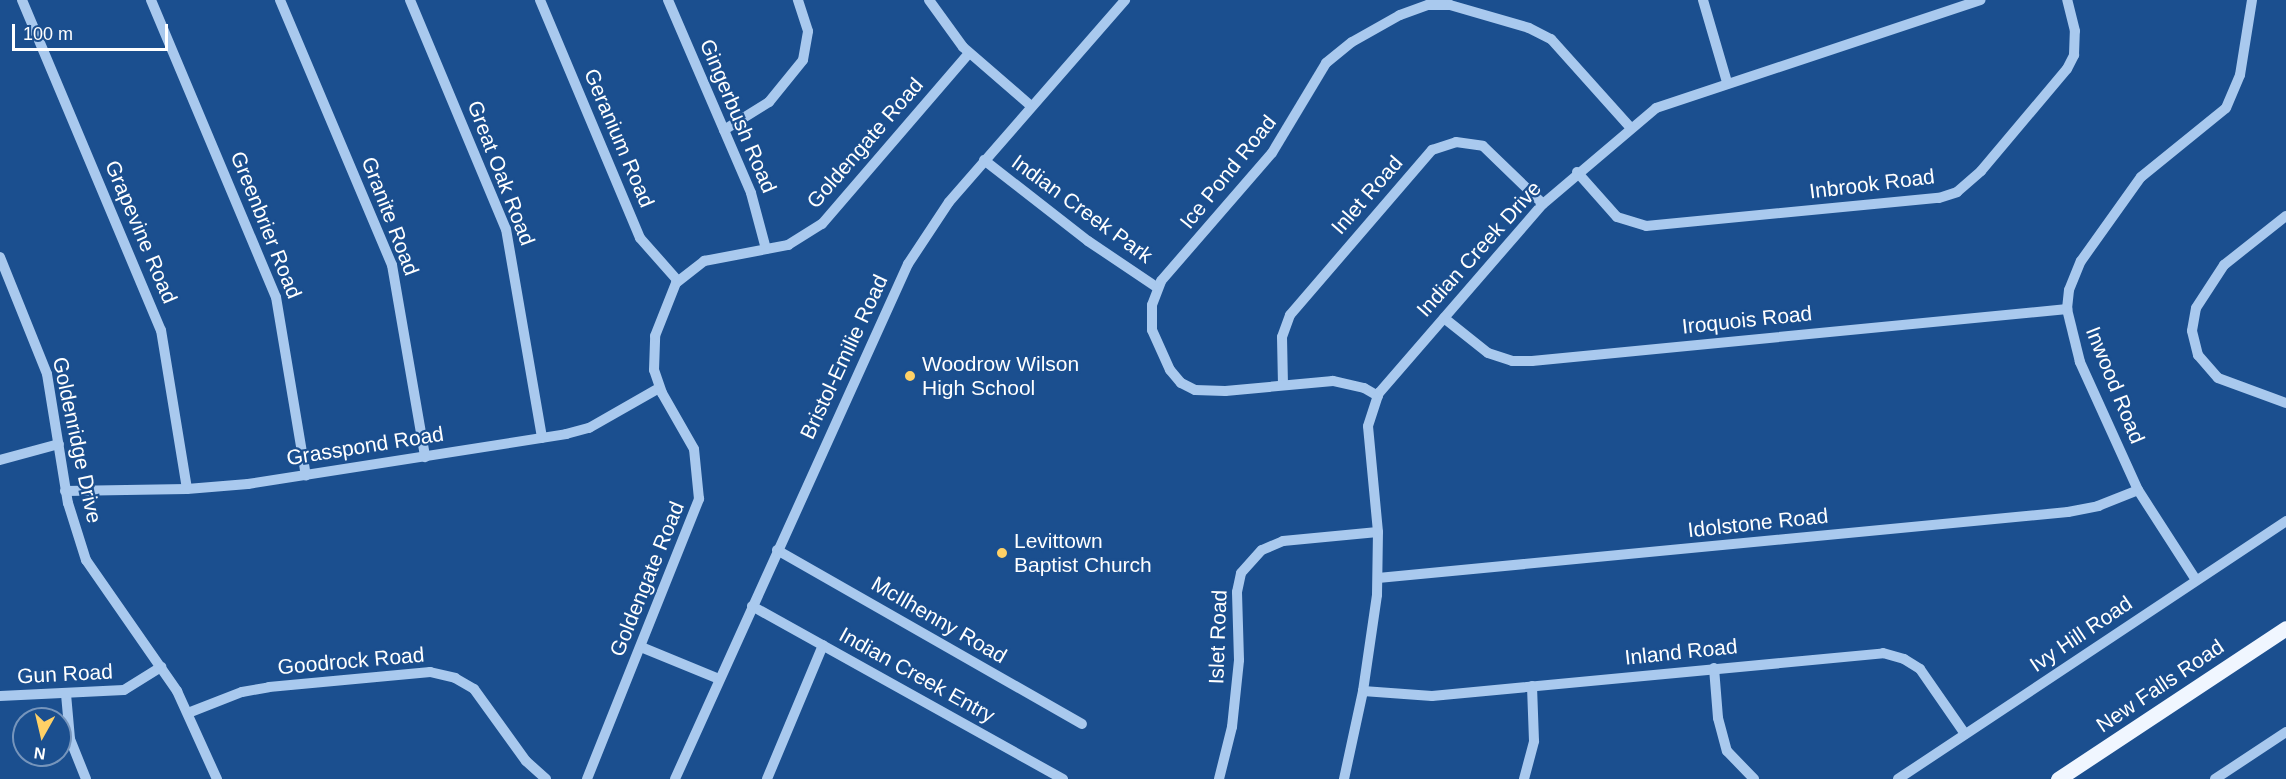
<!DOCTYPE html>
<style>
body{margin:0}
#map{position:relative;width:2286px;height:779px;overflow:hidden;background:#1b4f8f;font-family:Helvetica,sans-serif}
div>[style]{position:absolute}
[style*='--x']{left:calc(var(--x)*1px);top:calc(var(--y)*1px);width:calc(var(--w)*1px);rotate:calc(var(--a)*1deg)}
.minor>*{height:10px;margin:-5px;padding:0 5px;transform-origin:5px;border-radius:5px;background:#a9c9ee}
.major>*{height:15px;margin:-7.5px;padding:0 7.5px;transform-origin:7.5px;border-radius:7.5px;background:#f0f6ff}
.dots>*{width:16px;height:16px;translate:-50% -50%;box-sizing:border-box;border:3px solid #1b4f8f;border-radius:50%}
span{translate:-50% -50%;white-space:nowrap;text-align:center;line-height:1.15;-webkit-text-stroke:4.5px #1b4f8f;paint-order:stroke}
.street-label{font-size:21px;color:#fff}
.poi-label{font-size:21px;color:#fff}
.left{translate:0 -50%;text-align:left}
.north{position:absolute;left:12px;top:707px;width:60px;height:60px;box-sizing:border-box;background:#1b4f8f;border:2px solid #7695bc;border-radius:50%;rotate:188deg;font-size:16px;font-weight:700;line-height:24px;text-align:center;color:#fff}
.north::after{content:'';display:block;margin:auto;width:21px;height:27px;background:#ffd166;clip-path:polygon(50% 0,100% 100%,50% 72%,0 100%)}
.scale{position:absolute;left:12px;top:24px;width:156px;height:27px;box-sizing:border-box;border:3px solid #fff;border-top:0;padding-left:8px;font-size:18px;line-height:21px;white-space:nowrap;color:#fff;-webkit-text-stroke:4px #1b4f8f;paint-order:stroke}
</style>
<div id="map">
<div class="minor">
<div style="--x:22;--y:0;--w:358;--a:67.2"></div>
<div style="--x:161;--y:330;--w:161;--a:80.7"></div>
<div style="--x:151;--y:0;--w:322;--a:67.2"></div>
<div style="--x:276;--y:297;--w:181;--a:80.5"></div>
<div style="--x:280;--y:0;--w:288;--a:67.1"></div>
<div style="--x:392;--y:265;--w:195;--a:80.2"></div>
<div style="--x:410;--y:0;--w:248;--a:67.3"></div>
<div style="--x:506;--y:229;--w:212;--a:80.2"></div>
<div style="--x:540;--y:0;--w:258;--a:67.2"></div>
<div style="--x:640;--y:238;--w:57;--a:48.5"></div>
<div style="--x:668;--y:0;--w:210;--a:66.7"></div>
<div style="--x:751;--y:193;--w:58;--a:75"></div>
<div style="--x:929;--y:0;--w:58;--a:54.1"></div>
<div style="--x:963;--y:47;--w:90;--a:40.9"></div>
<div style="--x:1703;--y:0;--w:85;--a:73.7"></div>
<div style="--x:724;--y:130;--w:53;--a:-31.9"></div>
<div style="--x:769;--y:102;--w:54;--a:-51"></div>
<div style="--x:803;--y:60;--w:29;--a:-80"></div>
<div style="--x:808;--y:31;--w:33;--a:-108"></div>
<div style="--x:984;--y:160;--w:132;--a:37.9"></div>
<div style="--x:1088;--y:241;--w:84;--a:33.9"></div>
<div style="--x:1577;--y:172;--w:60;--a:48.4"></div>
<div style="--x:1617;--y:217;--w:30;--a:17"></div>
<div style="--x:1646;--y:226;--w:294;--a:-5.5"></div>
<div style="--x:1939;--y:198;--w:19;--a:-18"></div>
<div style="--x:1957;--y:192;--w:32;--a:-41"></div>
<div style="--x:1981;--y:171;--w:133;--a:-49.9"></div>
<div style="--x:2067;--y:69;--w:16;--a:-63"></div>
<div style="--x:2074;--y:55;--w:24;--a:-88"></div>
<div style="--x:2075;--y:31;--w:32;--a:-104"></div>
<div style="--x:2286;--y:216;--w:79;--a:141.7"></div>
<div style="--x:2224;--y:265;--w:51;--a:123.1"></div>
<div style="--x:2196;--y:308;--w:23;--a:100"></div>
<div style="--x:2192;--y:331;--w:25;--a:76"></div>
<div style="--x:2198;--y:355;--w:30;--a:49"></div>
<div style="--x:2218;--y:378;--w:72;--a:20.2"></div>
<div style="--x:0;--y:257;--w:126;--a:68.1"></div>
<div style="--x:47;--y:374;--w:131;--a:80.8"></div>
<div style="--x:68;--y:503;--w:60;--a:72.5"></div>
<div style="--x:86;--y:560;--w:160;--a:55.2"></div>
<div style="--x:177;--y:691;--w:97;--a:65.6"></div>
<div style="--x:1444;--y:318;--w:56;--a:38.5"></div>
<div style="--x:1488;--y:353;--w:25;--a:18"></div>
<div style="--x:1512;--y:361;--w:20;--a:0"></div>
<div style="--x:1532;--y:361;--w:538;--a:-5.55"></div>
<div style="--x:1283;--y:385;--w:48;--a:-91.2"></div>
<div style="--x:1282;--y:337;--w:23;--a:-70"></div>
<div style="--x:1290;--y:315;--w:218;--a:-49.3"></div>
<div style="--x:1432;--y:150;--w:25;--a:-18"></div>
<div style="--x:1456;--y:142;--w:27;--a:8"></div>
<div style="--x:1483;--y:146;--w:83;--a:44"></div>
<div style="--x:1378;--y:396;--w:16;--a:-150"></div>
<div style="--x:1364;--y:388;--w:32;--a:-167"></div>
<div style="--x:1333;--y:381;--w:108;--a:174.7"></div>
<div style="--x:1225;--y:391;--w:30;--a:-178"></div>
<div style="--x:1195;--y:390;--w:16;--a:-153"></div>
<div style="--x:1181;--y:383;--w:17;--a:-130"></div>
<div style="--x:1170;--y:370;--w:44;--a:-114.2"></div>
<div style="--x:1152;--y:330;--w:25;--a:-90"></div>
<div style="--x:1152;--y:305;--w:26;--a:-69"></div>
<div style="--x:1161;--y:281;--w:169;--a:-49.1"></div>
<div style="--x:1272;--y:153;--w:105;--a:-59"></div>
<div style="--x:1326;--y:63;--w:33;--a:-39"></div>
<div style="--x:1352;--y:42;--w:55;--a:-29.4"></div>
<div style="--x:1400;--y:15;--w:30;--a:-20"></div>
<div style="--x:1428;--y:5;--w:22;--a:0"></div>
<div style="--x:1450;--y:5;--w:82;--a:16.2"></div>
<div style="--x:1529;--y:28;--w:25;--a:27"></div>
<div style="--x:1551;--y:39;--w:118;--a:48.1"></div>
<div style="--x:0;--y:460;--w:61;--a:-15.2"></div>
<div style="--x:65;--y:491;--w:122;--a:-0.9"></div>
<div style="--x:187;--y:489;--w:61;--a:-4.7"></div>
<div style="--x:248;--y:484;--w:322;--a:-8.9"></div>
<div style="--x:566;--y:434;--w:24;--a:-15"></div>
<div style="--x:589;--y:428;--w:81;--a:-29.7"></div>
<div style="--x:777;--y:550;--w:351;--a:29.7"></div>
<div style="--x:1378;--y:578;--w:693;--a:-5.46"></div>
<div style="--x:2068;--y:512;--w:31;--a:-11"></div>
<div style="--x:2098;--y:506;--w:43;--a:-21.8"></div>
<div style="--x:2196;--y:580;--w:107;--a:-122.8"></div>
<div style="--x:2138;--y:490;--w:141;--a:-114.4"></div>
<div style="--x:2080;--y:362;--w:55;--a:-103.8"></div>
<div style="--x:2067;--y:309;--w:19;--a:-84"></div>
<div style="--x:2069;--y:290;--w:31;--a:-68"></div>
<div style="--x:2081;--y:261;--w:103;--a:-54.5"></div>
<div style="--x:2141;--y:177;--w:109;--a:-39.1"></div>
<div style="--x:2226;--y:108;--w:36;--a:-67"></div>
<div style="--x:2240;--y:75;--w:76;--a:-80.9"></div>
<div style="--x:752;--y:606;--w:356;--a:29.1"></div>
<div style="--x:641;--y:647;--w:84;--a:22.3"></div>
<div style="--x:1714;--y:668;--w:50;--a:85.4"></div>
<div style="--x:1718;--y:718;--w:34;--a:75"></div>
<div style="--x:1727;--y:751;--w:39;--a:46"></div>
<div style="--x:1363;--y:691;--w:69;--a:4.1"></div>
<div style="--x:1432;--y:696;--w:453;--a:-5.4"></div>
<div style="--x:1883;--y:653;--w:22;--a:16"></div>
<div style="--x:1904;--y:659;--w:19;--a:32"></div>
<div style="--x:1920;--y:669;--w:79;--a:55.3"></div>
<div style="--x:66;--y:694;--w:45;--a:84.9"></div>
<div style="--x:70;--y:739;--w:43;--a:68.2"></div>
<div style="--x:0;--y:696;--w:124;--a:-2.8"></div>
<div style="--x:124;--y:690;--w:44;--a:-31.9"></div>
<div style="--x:188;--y:713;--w:58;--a:-21.3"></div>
<div style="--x:242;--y:692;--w:27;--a:-10"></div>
<div style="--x:269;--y:687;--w:162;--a:-5.3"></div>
<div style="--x:430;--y:672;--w:26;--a:13"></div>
<div style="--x:455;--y:678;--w:22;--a:30"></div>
<div style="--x:474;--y:689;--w:89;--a:54.2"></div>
<div style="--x:526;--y:761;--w:27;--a:42"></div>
<div style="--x:587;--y:779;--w:302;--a:-68.2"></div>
<div style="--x:699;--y:499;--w:50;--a:-95.7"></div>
<div style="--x:694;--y:449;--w:64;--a:-119.7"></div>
<div style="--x:662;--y:393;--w:24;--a:-109"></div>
<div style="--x:654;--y:370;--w:34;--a:-88"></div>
<div style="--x:655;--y:336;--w:57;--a:-68.4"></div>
<div style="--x:676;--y:283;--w:36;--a:-38"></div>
<div style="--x:704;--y:261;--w:86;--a:-10.8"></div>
<div style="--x:788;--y:245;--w:40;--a:-32"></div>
<div style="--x:822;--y:224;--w:225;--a:-49.3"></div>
<div style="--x:675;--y:779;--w:565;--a:-65.66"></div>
<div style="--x:908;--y:264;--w:74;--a:-56.5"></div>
<div style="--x:949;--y:202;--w:268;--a:-48.9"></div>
<div style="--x:767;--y:779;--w:145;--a:-67.3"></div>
<div style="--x:1219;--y:779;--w:54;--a:-76"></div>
<div style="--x:1232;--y:727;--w:67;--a:-84"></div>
<div style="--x:1239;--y:660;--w:68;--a:-91.7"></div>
<div style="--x:1237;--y:592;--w:19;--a:-78"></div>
<div style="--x:1241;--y:573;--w:31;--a:-48"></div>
<div style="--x:1262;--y:550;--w:23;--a:-23"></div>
<div style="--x:1283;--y:541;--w:95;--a:-5.4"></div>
<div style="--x:1344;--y:779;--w:90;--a:-77.8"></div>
<div style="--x:1363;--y:691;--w:97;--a:-81.7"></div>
<div style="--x:1377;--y:595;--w:63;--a:-89.1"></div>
<div style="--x:1378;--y:532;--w:106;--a:-95.4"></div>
<div style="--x:1368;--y:426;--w:35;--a:-72"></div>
<div style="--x:1379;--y:393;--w:250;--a:-49.1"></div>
<div style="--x:1543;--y:204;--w:148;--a:-40.3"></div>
<div style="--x:1656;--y:108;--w:342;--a:-18.4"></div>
<div style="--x:1524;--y:779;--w:39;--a:-75"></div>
<div style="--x:1534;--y:741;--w:55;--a:-92.1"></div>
<div style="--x:1898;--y:779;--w:466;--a:-33.6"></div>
<div style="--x:2215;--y:779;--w:85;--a:-33.5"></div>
</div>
<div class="major">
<div style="--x:2058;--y:779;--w:273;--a:-33.5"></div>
</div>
<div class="dots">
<div style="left:910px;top:376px;background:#ffd166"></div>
<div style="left:1002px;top:553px;background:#ffd166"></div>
</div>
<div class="street-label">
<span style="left:738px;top:116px;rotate:67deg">Gingerbush Road</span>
<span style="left:619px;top:138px;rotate:67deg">Geranium Road</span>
<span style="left:865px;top:143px;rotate:-49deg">Goldengate Road</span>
<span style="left:1228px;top:172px;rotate:-51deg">Ice Pond Road</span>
<span style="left:501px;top:173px;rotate:69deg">Great Oak Road</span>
<span style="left:1872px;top:184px;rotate:-7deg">Inbrook Road</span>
<span style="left:1367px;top:195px;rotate:-49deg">Inlet Road</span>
<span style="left:1082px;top:209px;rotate:36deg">Indian Creek Park</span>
<span style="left:390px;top:216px;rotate:69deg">Granite Road</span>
<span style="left:266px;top:225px;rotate:68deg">Greenbrier Road</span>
<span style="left:141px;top:232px;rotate:67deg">Grapevine Road</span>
<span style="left:1479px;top:249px;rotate:-48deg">Indian Creek Drive</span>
<span style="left:1747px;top:320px;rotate:-6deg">Iroquois Road</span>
<span style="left:844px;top:357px;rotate:-65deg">Bristol-Emilie Road</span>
<span style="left:2115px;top:385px;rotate:68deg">Inwood Road</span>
<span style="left:77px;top:440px;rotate:78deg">Goldenridge Drive</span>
<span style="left:365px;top:446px;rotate:-9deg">Grasspond Road</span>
<span style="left:1758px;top:523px;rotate:-6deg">Idolstone Road</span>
<span style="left:647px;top:579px;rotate:-68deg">Goldengate Road</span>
<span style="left:939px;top:620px;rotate:30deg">McIlhenny Road</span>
<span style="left:2081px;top:634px;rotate:-34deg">Ivy Hill Road</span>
<span style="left:1218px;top:637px;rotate:-88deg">Islet Road</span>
<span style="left:1681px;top:652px;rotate:-6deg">Inland Road</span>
<span style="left:351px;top:661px;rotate:-5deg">Goodrock Road</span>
<span style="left:65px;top:674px;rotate:-3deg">Gun Road</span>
<span style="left:917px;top:675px;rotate:29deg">Indian Creek Entry</span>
<span style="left:2160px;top:686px;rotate:-34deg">New Falls Road</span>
</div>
<div class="poi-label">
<span class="left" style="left:922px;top:376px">Woodrow Wilson<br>High School</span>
<span class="left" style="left:1014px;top:553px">Levittown<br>Baptist Church</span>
</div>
<div class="north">N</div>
<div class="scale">100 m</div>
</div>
